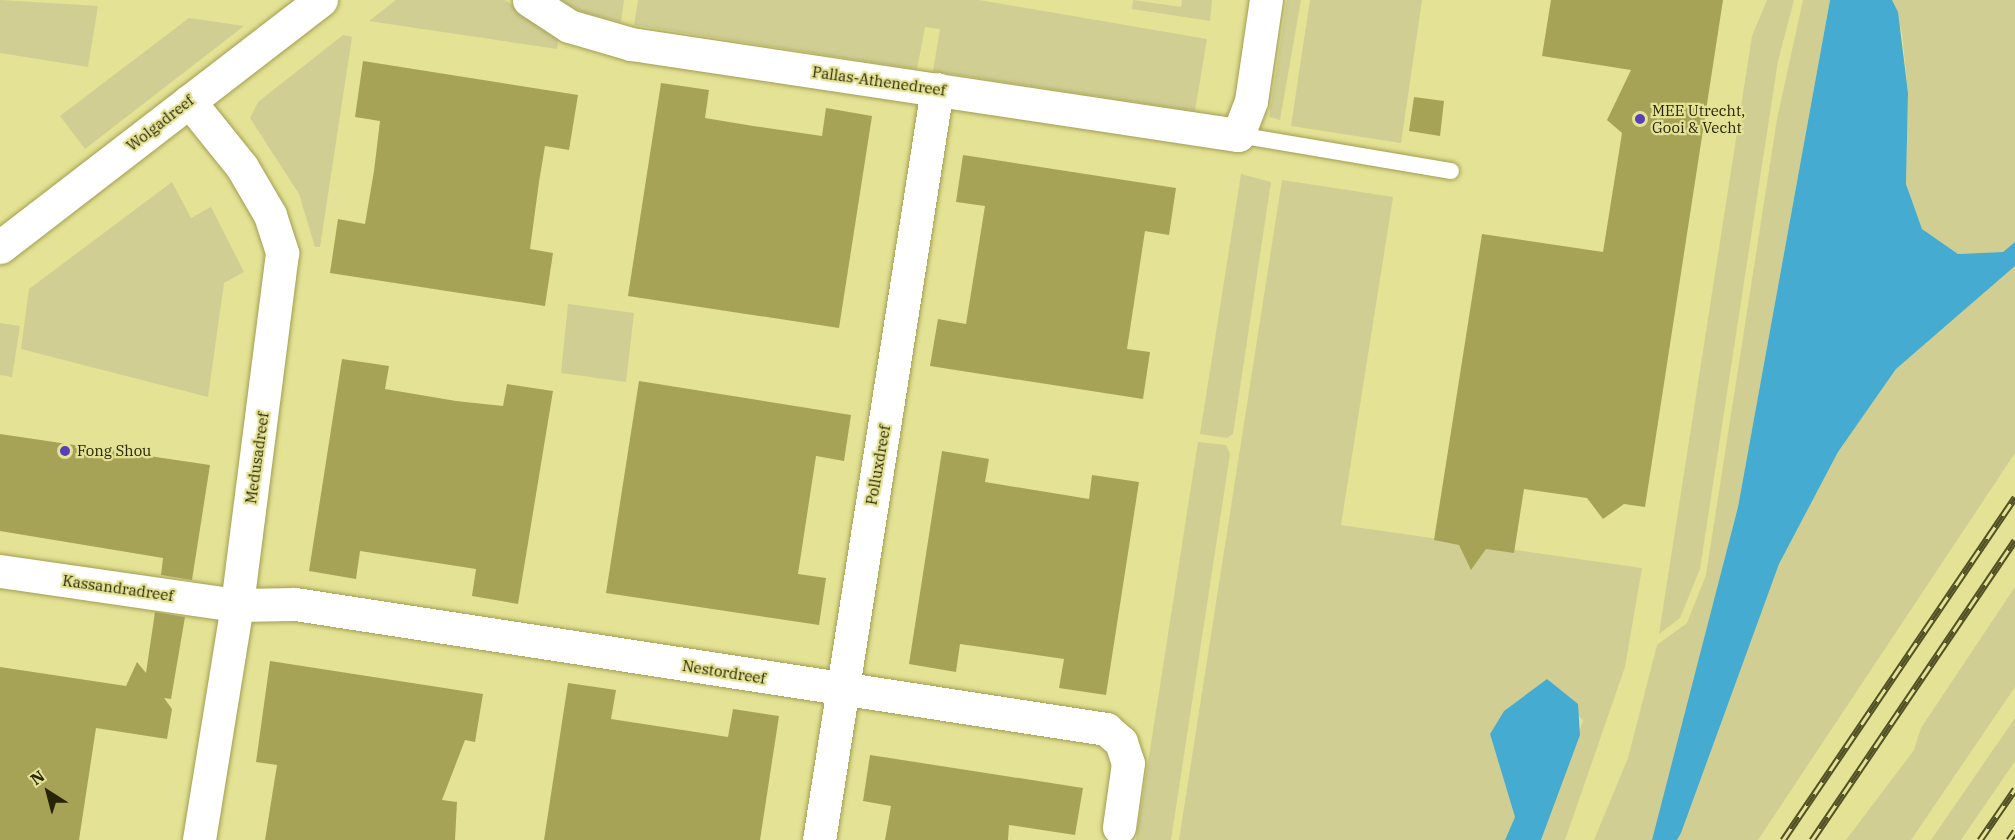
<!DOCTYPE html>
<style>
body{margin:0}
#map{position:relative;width:2015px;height:840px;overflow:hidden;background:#e4e294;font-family:"IBM Plex Serif",serif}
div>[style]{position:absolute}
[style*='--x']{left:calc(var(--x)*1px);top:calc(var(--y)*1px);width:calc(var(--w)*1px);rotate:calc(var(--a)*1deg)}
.green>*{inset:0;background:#d0ce93}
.water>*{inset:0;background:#45abd1}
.building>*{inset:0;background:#a6a357}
.roads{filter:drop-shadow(0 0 2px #a19e52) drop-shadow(0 0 2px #a19e52)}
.service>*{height:16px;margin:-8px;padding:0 8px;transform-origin:8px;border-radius:8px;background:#fff}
.minor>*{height:33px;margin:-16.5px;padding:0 16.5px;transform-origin:16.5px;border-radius:16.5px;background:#fff}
.rail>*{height:7px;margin-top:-3.5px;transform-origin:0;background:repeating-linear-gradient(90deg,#e4e294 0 14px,#525025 0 28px);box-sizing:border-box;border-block:2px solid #525025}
.dots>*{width:16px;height:16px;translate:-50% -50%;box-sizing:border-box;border:3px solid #e4e294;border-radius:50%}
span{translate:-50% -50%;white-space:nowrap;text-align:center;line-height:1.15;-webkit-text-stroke:4.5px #e4e294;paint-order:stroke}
.street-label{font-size:15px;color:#272505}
.poi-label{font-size:15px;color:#272505}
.left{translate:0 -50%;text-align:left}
.north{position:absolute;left:18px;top:762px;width:60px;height:60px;-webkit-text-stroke:4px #e4e294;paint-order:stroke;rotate:324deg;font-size:16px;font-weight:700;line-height:24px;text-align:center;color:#272505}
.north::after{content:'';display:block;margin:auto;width:21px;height:27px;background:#272505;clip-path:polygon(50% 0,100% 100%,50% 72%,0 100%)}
</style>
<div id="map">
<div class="green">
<div style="clip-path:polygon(0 0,98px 6px,88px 67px,0 53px)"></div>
<div style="clip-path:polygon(396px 0,505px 0,558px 41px,557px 49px,369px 21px)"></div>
<div style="clip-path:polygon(559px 0,624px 0,621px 22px,582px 12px)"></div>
<div style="clip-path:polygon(638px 0,979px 0,1207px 39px,1195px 111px,933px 71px,940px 29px,925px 27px,917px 69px,634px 25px)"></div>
<div style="clip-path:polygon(1133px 0,1181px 7px,1182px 0,1212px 0,1210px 21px,1132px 9px)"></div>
<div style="clip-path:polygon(1287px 0,1301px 0,1280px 120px,1269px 117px)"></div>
<div style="clip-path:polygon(1310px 0,1422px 0,1401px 143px,1291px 126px)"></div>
<div style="clip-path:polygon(1767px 0,1794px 0,1778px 61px,1700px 569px,1680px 618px,1659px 634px,1752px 36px)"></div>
<div style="clip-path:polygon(1803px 0,1830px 0,1738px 507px,1655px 834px,1711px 747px,1779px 564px,1838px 452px,1896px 369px,2015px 266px,2015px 453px,1758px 840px,1594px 840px,1628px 758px,1657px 645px,1687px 623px,1706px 575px,1777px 119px)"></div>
<div style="clip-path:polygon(1892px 0,2015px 0,2015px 242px,2003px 252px,1958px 254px,1922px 229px,1906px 184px,1908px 93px,1902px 33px)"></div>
<div style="clip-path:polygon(189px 18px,244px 26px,85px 149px,60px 116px)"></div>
<div style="clip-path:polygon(343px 35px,352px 37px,320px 247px,315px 247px,299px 194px,250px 118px,258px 102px)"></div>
<div style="clip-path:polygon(1241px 174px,1271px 182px,1233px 434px,1227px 438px,1200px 434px)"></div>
<div style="clip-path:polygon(1282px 180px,1393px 197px,1341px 525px,1642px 568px,1625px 667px,1565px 840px,1541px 840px,1583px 721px,1547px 679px,1504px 711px,1490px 734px,1515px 817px,1505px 840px,1179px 840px)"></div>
<div style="clip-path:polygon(172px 182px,191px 218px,211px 207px,244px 272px,224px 283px,208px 397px,21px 349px,29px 289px)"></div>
<div style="clip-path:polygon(568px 304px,634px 313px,626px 382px,561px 373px)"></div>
<div style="clip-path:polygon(0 323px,20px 326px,12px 377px,0 375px)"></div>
<div style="clip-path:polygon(1198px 442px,1226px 445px,1230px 454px,1171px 840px,1136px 840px)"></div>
<div style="clip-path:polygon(2015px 587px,2015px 687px,1911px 840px,1846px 840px,1914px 750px,1921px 728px)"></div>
<div style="clip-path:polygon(2015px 718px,2015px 761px,1961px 840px,1931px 840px)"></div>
</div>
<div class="water">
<div style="clip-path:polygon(1830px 0,1892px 0,1898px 12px,1908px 93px,1906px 184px,1922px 229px,1958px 254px,2003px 252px,2015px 242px,2015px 266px,1896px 369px,1838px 452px,1779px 564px,1681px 833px,1677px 840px,1652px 840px,1738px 507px)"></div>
<div style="clip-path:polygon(1547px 679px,1578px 704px,1580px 735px,1541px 840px,1505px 840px,1515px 817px,1490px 734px,1504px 711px)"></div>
</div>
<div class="building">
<div style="clip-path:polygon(1551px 0,1723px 0,1645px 507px,1624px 504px,1603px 519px,1587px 498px,1524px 489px,1514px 553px,1486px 549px,1471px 570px,1459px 545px,1434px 540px,1482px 234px,1603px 252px,1622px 133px,1607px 120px,1631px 70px,1542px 56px)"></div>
<div style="clip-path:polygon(363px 61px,578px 95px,569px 150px,545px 146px,539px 182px,530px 249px,553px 253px,545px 306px,330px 273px,338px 219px,365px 224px,374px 171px,380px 121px,355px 117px)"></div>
<div style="clip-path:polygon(661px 83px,709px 90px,705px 118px,753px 126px,822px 136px,826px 108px,872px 116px,839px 328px,628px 296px)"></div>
<div style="clip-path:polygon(1414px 97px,1444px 101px,1440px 136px,1409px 131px)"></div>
<div style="clip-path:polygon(963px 155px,1176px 188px,1169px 235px,1145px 231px,1127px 349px,1150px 352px,1143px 399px,930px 366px,938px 319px,966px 324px,985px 206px,956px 202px)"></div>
<div style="clip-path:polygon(342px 359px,389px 366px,385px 389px,456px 401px,503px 406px,507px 384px,553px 391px,518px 604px,472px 596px,476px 569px,360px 551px,356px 579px,309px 571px)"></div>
<div style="clip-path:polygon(639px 381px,851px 415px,844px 461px,816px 456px,798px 574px,826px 578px,819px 625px,606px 593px)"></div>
<div style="clip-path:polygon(0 434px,210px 465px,192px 580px,161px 575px,163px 558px,0 531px)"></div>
<div style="clip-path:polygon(942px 451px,989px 459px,985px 482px,1089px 499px,1092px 475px,1139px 482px,1106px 695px,1059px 688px,1064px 659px,960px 644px,956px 672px,909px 664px)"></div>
<div style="clip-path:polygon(155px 612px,185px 617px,171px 699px,164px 698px,172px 709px,167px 739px,96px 728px,79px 840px,0 840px,0 667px,126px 686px,137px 662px,146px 673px)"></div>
<div style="clip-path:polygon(270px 661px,483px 694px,475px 742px,465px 740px,442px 800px,457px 802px,455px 840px,265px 840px,277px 765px,256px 762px)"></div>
<div style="clip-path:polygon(568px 683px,616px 690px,611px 719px,728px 737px,733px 709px,779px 716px,760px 840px,544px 840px)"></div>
<div style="clip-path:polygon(870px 755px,1083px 788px,1075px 835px,1009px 825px,1008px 840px,885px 840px,891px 806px,863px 801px)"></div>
</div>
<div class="roads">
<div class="service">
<div style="--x:1238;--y:135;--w:216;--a:9.6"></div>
</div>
<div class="minor">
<div style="--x:529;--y:0;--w:48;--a:33"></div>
<div style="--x:569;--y:26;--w:65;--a:16.2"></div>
<div style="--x:631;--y:44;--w:614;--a:8.53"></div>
<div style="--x:1238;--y:135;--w:36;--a:-69"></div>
<div style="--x:1251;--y:101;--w:102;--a:-81.6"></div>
<div style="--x:189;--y:101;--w:85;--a:51.2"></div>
<div style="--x:242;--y:167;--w:56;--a:59.7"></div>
<div style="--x:270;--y:215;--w:40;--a:72"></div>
<div style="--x:282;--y:253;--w:355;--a:97.3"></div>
<div style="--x:237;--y:605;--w:238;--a:99.2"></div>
<div style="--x:0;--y:247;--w:405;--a:-37.6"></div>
<div style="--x:0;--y:571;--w:239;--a:8.2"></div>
<div style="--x:237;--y:605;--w:58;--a:-1"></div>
<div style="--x:295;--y:604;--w:821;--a:8.76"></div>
<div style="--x:1106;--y:729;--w:20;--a:41"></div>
<div style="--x:1121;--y:742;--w:22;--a:72"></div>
<div style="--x:1128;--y:763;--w:65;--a:98"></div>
<div style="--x:819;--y:840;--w:760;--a:-81.07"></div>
</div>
</div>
<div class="rail">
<div style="--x:1783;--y:840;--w:414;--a:-55.9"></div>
<div style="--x:1812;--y:840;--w:362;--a:-55.9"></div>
<div style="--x:1980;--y:840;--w:62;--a:-55.5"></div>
<div style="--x:2009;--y:840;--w:11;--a:-56"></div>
</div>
<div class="dots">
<div style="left:1640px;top:119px;background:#583fb7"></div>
<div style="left:65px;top:451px;background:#583fb7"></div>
</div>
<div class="street-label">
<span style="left:879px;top:81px;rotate:8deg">Pallas-Athenedreef</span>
<span style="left:160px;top:123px;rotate:-38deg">Wolgadreef</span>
<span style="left:257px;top:458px;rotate:-82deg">Medusadreef</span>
<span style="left:878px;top:465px;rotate:-80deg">Polluxdreef</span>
<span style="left:118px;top:588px;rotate:8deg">Kassandradreef</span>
<span style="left:724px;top:672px;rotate:9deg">Nestordreef</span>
</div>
<div class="poi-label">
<span class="left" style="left:1652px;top:119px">MEE Utrecht,<br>Gooi &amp; Vecht</span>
<span class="left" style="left:77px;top:451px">Fong Shou</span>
</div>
<div class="north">N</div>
</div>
